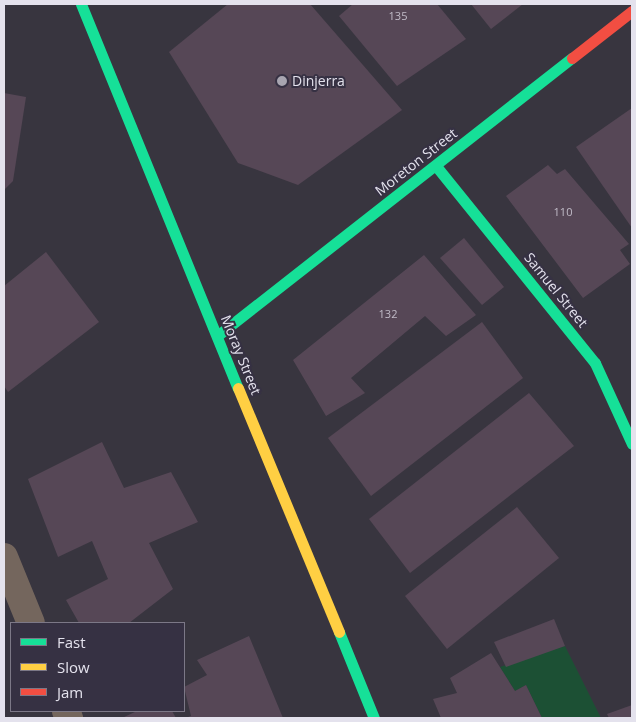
<!DOCTYPE html>
<style>
body{margin:0}
#map{position:relative;width:636px;height:722px;overflow:hidden;background:#38353f;font-family:"Open Sans",sans-serif}
div>[style]{position:absolute}
[style*='--x']{left:calc(var(--x)*1px);top:calc(var(--y)*1px);width:calc(var(--w)*1px);rotate:calc(var(--a)*1deg)}
.green>*{inset:0;background:#1c5034}
.building>*{inset:0;background:#564756}
.street>*{height:28px;margin:-14px;padding:0 14px;transform-origin:14px;border-radius:14px;background:#74665d}
.fast>*{height:11px;margin:-5.5px;padding:0 5.5px;transform-origin:5.5px;border-radius:5.5px;background:#16e098}
.slow>*{height:11px;margin:-5.5px;padding:0 5.5px;transform-origin:5.5px;border-radius:5.5px;background:#ffcf43}
.jam>*{height:11px;margin:-5.5px;padding:0 5.5px;transform-origin:5.5px;border-radius:5.5px;background:#f24e42}
.dots>*{width:14px;height:14px;translate:-50% -50%;box-sizing:border-box;border:2px solid #363143;border-radius:50%}
span{translate:-50% -50%;white-space:nowrap;text-align:center;line-height:1.15;-webkit-text-stroke:4px #363143;paint-order:stroke}
.number-label{font-size:11px;color:#c0bbc7}
.number-label span{-webkit-text-stroke-width:0}
.poi-label{font-size:14px;color:#e4e2ed}
.left{translate:0 -50%;text-align:left}
.street-label{font-size:14px;color:#e4e2ed}
.frame{position:absolute;inset:0;border:5px solid #e4e2ed;pointer-events:none}
.legend{position:absolute;left:10px;top:622px;width:175px;height:90px;box-sizing:border-box;background:#363143;border:1px solid #7c7887;margin:0;padding:6px 9px;list-style:none;font-size:15px;color:#e4e2ed}
.legend li{display:flex;align-items:center;gap:10px;height:25px}
.legend b{width:25px;border:1px solid #7c7887}
</style>
<div id="map">
<div class="green">
<div style="clip-path:polygon(565px 646px,601px 718px,542px 718px,526px 685px,515px 691px,500px 667px)"></div>
</div>
<div class="building">
<div style="clip-path:polygon(228px 4px,310px 4px,402px 110px,298px 185px,238px 163px,169px 52px)"></div>
<div style="clip-path:polygon(353px 4px,437px 4px,466px 39px,397px 86px,339px 16px)"></div>
<div style="clip-path:polygon(471px 4px,523px 4px,491px 29px)"></div>
<div style="clip-path:polygon(4px 93px,26px 97px,13px 181px,4px 190px)"></div>
<div style="clip-path:polygon(632px 108px,632px 228px,576px 147px)"></div>
<div style="clip-path:polygon(548px 165px,557px 174px,565px 169px,629px 244px,620px 250px,630px 264px,583px 298px,506px 196px)"></div>
<div style="clip-path:polygon(464px 238px,504px 287px,482px 305px,440px 258px)"></div>
<div style="clip-path:polygon(46px 252px,99px 322px,8px 392px,4px 386px,4px 286px)"></div>
<div style="clip-path:polygon(424px 255px,476px 315px,446px 336px,425px 316px,351px 378px,365px 393px,326px 416px,293px 360px)"></div>
<div style="clip-path:polygon(482px 322px,523px 378px,371px 496px,328px 438px)"></div>
<div style="clip-path:polygon(529px 393px,574px 446px,410px 573px,369px 519px)"></div>
<div style="clip-path:polygon(102px 442px,124px 488px,171px 472px,198px 522px,149px 543px,173px 589px,129px 623px,79px 623px,66px 600px,108px 579px,92px 541px,58px 557px,28px 479px)"></div>
<div style="clip-path:polygon(517px 507px,559px 558px,447px 649px,405px 596px)"></div>
<div style="clip-path:polygon(554px 619px,565px 646px,506px 667px,494px 642px)"></div>
<div style="clip-path:polygon(249px 636px,283px 718px,185px 718px,191px 716px,184px 687px,207px 675px,197px 660px)"></div>
<div style="clip-path:polygon(491px 653px,515px 691px,526px 685px,542px 718px,441px 718px,433px 699px,457px 693px,450px 678px)"></div>
<div style="clip-path:polygon(632px 705px,632px 718px,609px 718px,607px 714px)"></div>
<div style="clip-path:polygon(137px 711px,172px 711px,176px 718px,122px 718px)"></div>
</div>
<div class="street">
<div style="--x:4;--y:557;--w:71;--a:67.8"></div>
<div style="--x:66;--y:711;--w:8;--a:67"></div>
</div>
<div class="fast">
<div style="--x:81;--y:4;--w:415;--a:67.8"></div>
<div style="--x:436;--y:166;--w:253;--a:51.1"></div>
<div style="--x:595;--y:363;--w:89;--a:65.4"></div>
<div style="--x:217;--y:336;--w:451;--a:-38.1"></div>
<div style="--x:339;--y:632;--w:93;--a:67.9"></div>
</div>
<div class="slow">
<div style="--x:238;--y:388;--w:264;--a:67.5"></div>
</div>
<div class="jam">
<div style="--x:572;--y:58;--w:76;--a:-38.1"></div>
</div>
<div class="dots">
<div style="left:282px;top:81px;background:#a8a5b0"></div>
</div>
<div class="number-label">
<span style="left:398px;top:16px">135</span>
<span style="left:563px;top:212px">110</span>
<span style="left:388px;top:314px">132</span>
</div>
<div class="poi-label">
<span class="left" style="left:292px;top:81px">Dinjerra</span>
</div>
<div class="street-label">
<span style="left:416px;top:162px;rotate:-38deg">Moreton Street</span>
<span style="left:556px;top:290px;rotate:51deg">Samuel Street</span>
<span style="left:241px;top:355px;rotate:68deg">Moray Street</span>
</div>
<div class="frame"></div>
<ul class="legend">
<li><b style="height:6px;background:#16e098"></b>Fast</li>
<li><b style="height:6px;background:#ffcf43"></b>Slow</li>
<li><b style="height:6px;background:#f24e42"></b>Jam</li>
</ul>
</div>
